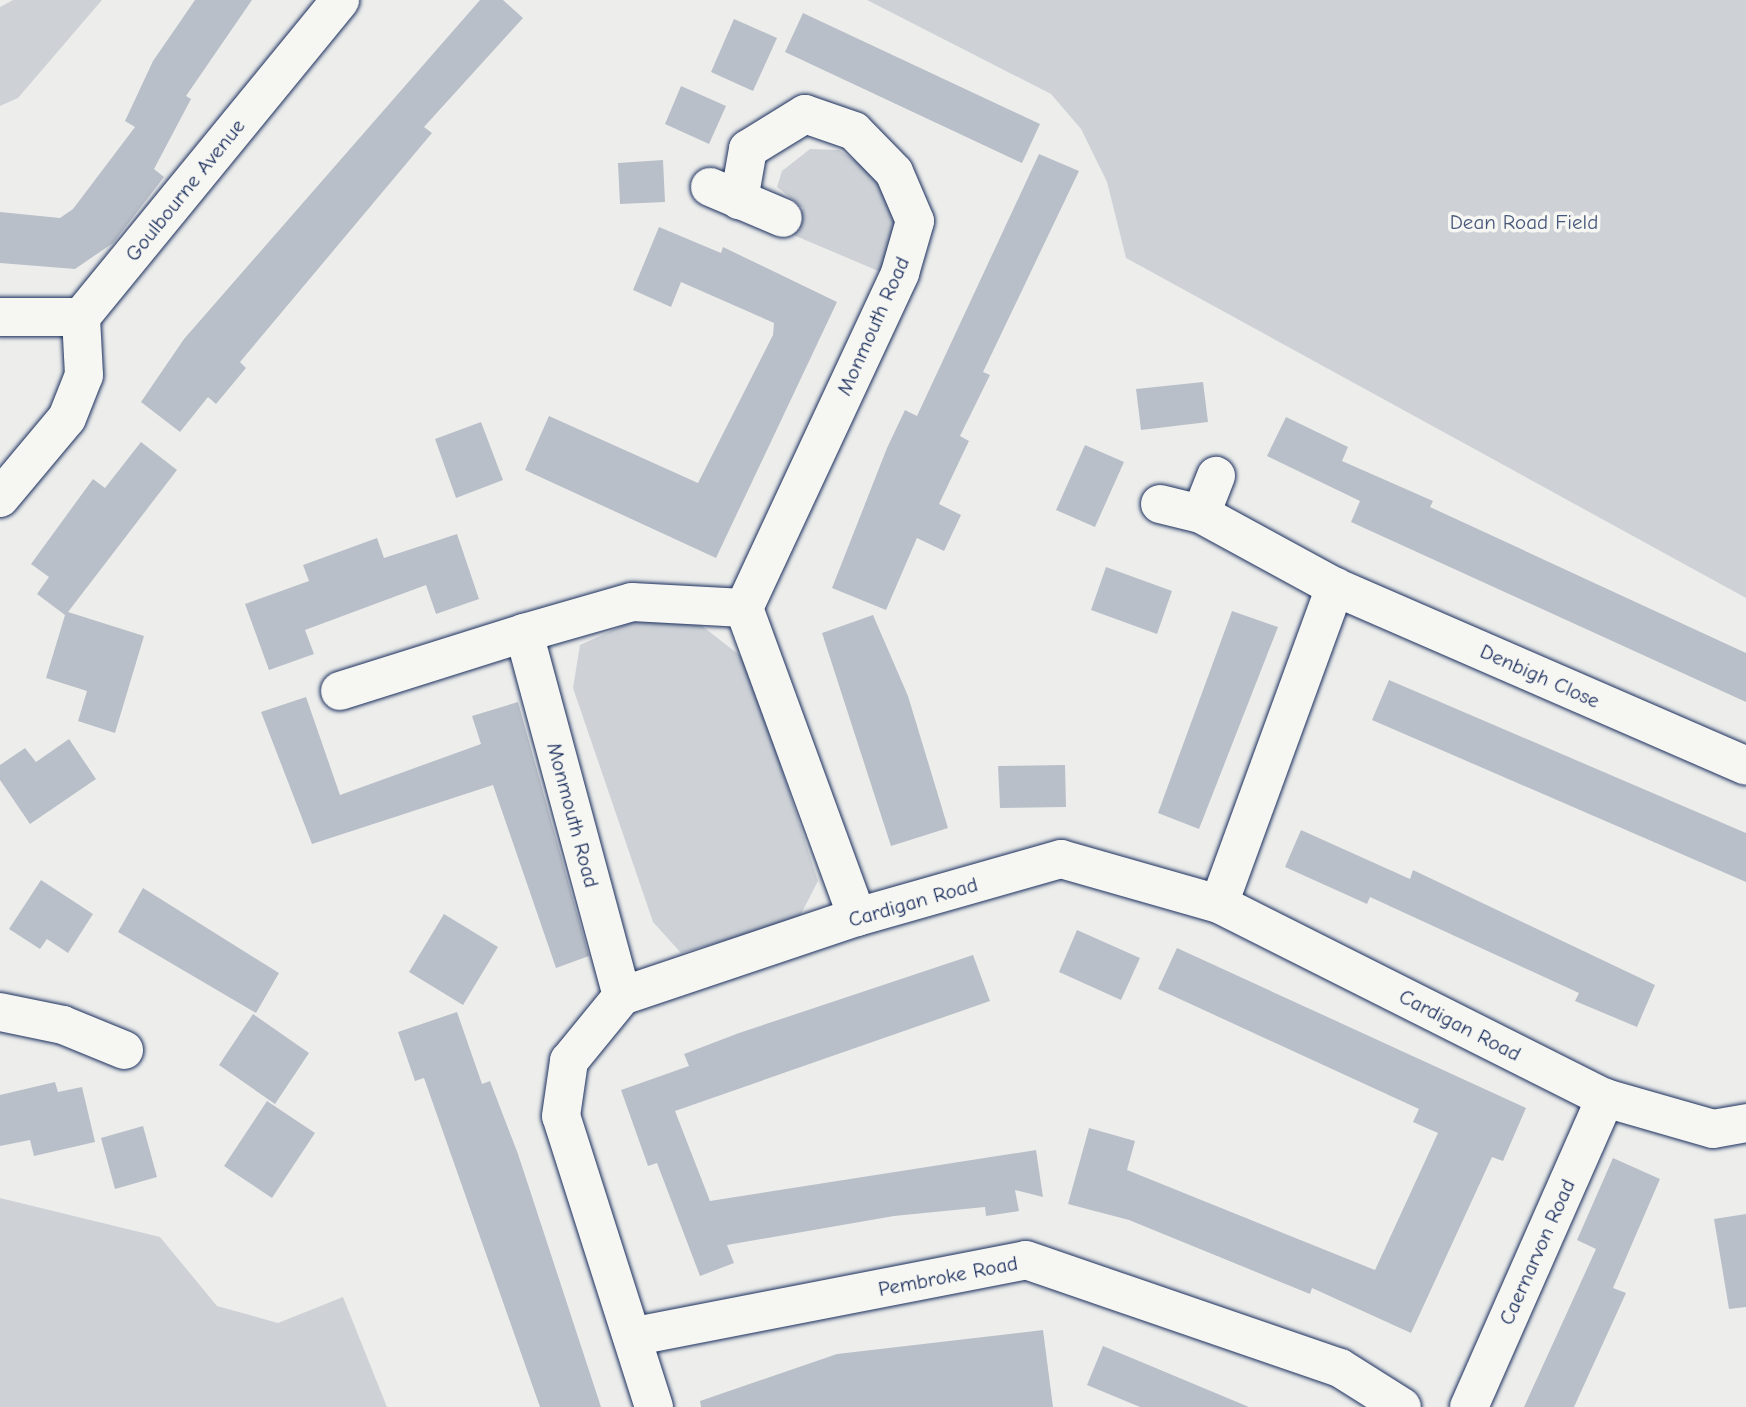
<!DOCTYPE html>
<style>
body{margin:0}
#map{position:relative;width:1746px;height:1407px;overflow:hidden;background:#edeeec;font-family:"Comic Neue",sans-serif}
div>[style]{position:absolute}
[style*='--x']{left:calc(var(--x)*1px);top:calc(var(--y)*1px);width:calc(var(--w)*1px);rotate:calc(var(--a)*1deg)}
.green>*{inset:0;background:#ced2d7}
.building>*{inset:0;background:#b9bfc8}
.roads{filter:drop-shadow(0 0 2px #1b2f5e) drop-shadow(0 0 2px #1b2f5e)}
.minor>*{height:38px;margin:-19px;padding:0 19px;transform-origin:19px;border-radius:19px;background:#f6f6f2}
span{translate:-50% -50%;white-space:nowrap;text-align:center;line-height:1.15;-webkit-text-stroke:7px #f6f6f2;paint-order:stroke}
.street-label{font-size:21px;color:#1b2f5e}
.park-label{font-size:21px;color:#48587c}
</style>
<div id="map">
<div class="green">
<div style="clip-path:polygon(13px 0,102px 0,18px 98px,0 106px,0 7px)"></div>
<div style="clip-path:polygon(867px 0,1746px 0,1746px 598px,1126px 258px,1107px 182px,1081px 129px,1051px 94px)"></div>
<div style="clip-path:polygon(810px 149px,839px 150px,870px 171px,892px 198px,900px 225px,890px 276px,791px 234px,803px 208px,777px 187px,782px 171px)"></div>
<div style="clip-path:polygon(635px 620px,697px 622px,747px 661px,818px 881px,798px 920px,681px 953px,653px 922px,573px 688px,580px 645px)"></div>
<div style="clip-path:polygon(0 1198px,160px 1237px,217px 1306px,278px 1323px,343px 1297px,387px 1407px,0 1407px)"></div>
</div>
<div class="building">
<div style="clip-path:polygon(195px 0,252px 0,186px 96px,191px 99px,154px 169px,164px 177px,113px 243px,75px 269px,0 263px,0 212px,60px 218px,73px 209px,135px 127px,125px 121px,153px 61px)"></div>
<div style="clip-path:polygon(480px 0,503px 0,523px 18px,424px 127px,432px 133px,240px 362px,246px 368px,216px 404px,208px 397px,180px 432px,141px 402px,184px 339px)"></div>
<div style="clip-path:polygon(803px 13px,1040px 124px,1022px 163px,785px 52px)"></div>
<div style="clip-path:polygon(734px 19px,777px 38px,753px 91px,711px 72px)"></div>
<div style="clip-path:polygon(681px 86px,726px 106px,709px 144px,665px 124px)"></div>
<div style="clip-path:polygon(1039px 154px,1079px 171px,983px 372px,990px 375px,960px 436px,969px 441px,939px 504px,961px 515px,944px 551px,917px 538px,886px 610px,832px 588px,887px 448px,905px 410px,917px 416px)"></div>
<div style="clip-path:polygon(663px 160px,665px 202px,620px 204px,618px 163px)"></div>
<div style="clip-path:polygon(659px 227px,721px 253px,723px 247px,837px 302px,716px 558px,525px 470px,549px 416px,698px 483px,773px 335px,774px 323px,681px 282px,671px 307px,633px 290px)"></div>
<div style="clip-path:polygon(1203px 382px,1208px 422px,1141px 430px,1136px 389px)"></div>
<div style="clip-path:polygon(1286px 417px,1348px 447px,1342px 461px,1433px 501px,1430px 507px,1746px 653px,1746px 702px,1351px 522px,1360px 501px,1267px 456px)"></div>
<div style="clip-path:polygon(481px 422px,503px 480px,456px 498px,435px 439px)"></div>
<div style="clip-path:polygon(141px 442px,177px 470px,68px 612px,144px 636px,115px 733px,78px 721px,87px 691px,46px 678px,65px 615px,37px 594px,49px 577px,31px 564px,93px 479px,105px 488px)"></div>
<div style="clip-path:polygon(1085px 445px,1124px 462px,1095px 527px,1056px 510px)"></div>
<div style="clip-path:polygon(457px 534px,479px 599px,436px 614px,426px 585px,305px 630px,314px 654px,269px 670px,245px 604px,309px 581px,303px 565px,377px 538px,384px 558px)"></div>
<div style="clip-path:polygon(1106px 567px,1172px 591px,1157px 634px,1091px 610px)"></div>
<div style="clip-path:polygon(1232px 611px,1278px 627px,1199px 829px,1158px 813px)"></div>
<div style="clip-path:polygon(873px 615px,908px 696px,948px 828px,891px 846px,822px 633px)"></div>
<div style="clip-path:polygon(1389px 680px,1746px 833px,1746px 882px,1372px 720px)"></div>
<div style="clip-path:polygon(306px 697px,340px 795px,481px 744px,472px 716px,518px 702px,589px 956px,556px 968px,493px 785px,312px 844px,261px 712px)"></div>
<div style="clip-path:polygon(69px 739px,96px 779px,30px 824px,0 780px,0 765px,25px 748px,36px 762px)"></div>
<div style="clip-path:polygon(1065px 765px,1066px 807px,1000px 808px,998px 766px)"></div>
<div style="clip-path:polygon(1301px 830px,1410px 879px,1413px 870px,1655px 985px,1637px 1027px,1575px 1001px,1579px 993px,1370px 897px,1367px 904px,1285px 867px)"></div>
<div style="clip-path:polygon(41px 880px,93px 914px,68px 953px,47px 939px,40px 949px,9px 929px)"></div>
<div style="clip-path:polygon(143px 888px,279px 973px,256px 1013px,118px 932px)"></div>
<div style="clip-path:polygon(444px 914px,498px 947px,463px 1005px,409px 972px)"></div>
<div style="clip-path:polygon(1077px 930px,1140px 958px,1121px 1000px,1059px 972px)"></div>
<div style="clip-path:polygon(1177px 948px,1526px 1108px,1503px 1161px,1492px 1157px,1411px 1333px,1312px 1288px,1310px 1294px,1129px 1220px,1068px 1204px,1089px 1128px,1135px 1141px,1127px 1170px,1375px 1270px,1438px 1133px,1413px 1122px,1419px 1109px,1158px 989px)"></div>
<div style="clip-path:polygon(973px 955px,990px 1001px,675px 1111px,710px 1201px,1036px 1150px,1043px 1197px,1015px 1190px,1019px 1211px,986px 1216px,985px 1207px,894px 1216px,727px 1245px,734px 1263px,700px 1276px,657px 1163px,648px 1166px,621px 1090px,689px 1066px,684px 1054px,739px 1033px)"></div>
<div style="clip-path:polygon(457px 1012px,482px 1084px,490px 1081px,518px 1154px,601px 1407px,540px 1407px,424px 1078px,415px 1081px,398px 1032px)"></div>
<div style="clip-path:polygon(253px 1014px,309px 1053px,275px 1104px,219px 1065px)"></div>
<div style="clip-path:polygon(55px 1082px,58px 1092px,82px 1087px,95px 1142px,34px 1156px,30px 1140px,0 1146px,0 1095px)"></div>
<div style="clip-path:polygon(267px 1101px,315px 1133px,272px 1198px,224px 1166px)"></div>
<div style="clip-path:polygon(143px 1126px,157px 1177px,115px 1189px,101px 1138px)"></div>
<div style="clip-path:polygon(1613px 1158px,1660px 1179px,1613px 1288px,1626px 1293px,1574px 1407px,1524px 1407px,1596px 1249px,1577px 1240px)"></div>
<div style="clip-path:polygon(1746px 1214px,1746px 1307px,1729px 1309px,1714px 1219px)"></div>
<div style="clip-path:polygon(1043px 1330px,1053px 1407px,701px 1407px,700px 1401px,837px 1354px)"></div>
<div style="clip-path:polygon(1103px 1346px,1249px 1407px,1140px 1407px,1087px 1385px)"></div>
</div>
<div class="roads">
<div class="minor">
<div style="--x:710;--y:187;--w:79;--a:23"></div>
<div style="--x:0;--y:317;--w:81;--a:0"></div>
<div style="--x:81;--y:317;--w:409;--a:-50.7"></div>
<div style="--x:0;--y:498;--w:104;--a:-50.1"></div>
<div style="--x:67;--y:418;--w:46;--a:-68.4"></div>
<div style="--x:84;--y:375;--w:58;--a:-93"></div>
<div style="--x:1160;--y:504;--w:42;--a:13.7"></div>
<div style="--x:1201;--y:514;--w:153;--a:28.6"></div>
<div style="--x:1335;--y:587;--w:448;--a:23.5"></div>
<div style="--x:1201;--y:514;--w:41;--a:-68.5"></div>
<div style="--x:744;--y:608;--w:329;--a:69.9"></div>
<div style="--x:524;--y:633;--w:112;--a:-16"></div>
<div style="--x:632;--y:602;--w:112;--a:3.1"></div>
<div style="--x:744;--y:608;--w:370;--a:-65"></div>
<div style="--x:900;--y:273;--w:54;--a:-73.9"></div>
<div style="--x:915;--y:221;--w:53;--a:-113.2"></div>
<div style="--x:894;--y:172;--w:57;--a:-134.3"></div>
<div style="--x:854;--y:131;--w:52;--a:-160.9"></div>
<div style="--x:805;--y:114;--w:67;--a:148.4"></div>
<div style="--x:748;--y:149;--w:52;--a:100"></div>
<div style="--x:340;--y:691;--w:193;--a:-17.5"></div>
<div style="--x:524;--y:633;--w:376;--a:74.9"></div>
<div style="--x:1219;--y:904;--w:338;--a:-69.9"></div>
<div style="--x:0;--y:1012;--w:64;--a:11.7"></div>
<div style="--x:63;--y:1025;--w:66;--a:22.3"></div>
<div style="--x:636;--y:1336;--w:397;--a:-11"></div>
<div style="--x:1026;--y:1260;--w:332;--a:19"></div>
<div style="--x:1340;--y:1368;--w:73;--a:32.2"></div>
<div style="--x:654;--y:1407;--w:305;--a:-107.7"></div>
<div style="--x:561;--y:1116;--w:56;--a:-81.7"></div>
<div style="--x:569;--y:1061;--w:84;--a:-50.8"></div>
<div style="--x:622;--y:996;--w:248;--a:-18.6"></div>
<div style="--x:857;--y:917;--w:212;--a:-15.9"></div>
<div style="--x:1061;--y:859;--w:164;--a:15.9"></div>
<div style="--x:1219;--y:904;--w:432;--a:26.7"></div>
<div style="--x:1605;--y:1098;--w:112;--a:16"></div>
<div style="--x:1713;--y:1129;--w:34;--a:-10"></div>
<div style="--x:1469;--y:1407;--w:338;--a:-66.2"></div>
</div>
</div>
<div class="street-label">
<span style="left:185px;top:190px;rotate:-51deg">Goulbourne Avenue</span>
<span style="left:873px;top:326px;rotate:-66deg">Monmouth Road</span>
<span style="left:1540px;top:676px;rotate:24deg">Denbigh Close</span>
<span style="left:573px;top:815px;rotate:75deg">Monmouth Road</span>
<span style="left:913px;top:902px;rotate:-16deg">Cardigan Road</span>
<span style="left:1460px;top:1025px;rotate:27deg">Cardigan Road</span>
<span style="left:1537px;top:1252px;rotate:-66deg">Caernarvon Road</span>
<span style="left:948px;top:1276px;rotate:-11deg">Pembroke Road</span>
</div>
<div class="park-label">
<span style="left:1524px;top:222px">Dean Road Field</span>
</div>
</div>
